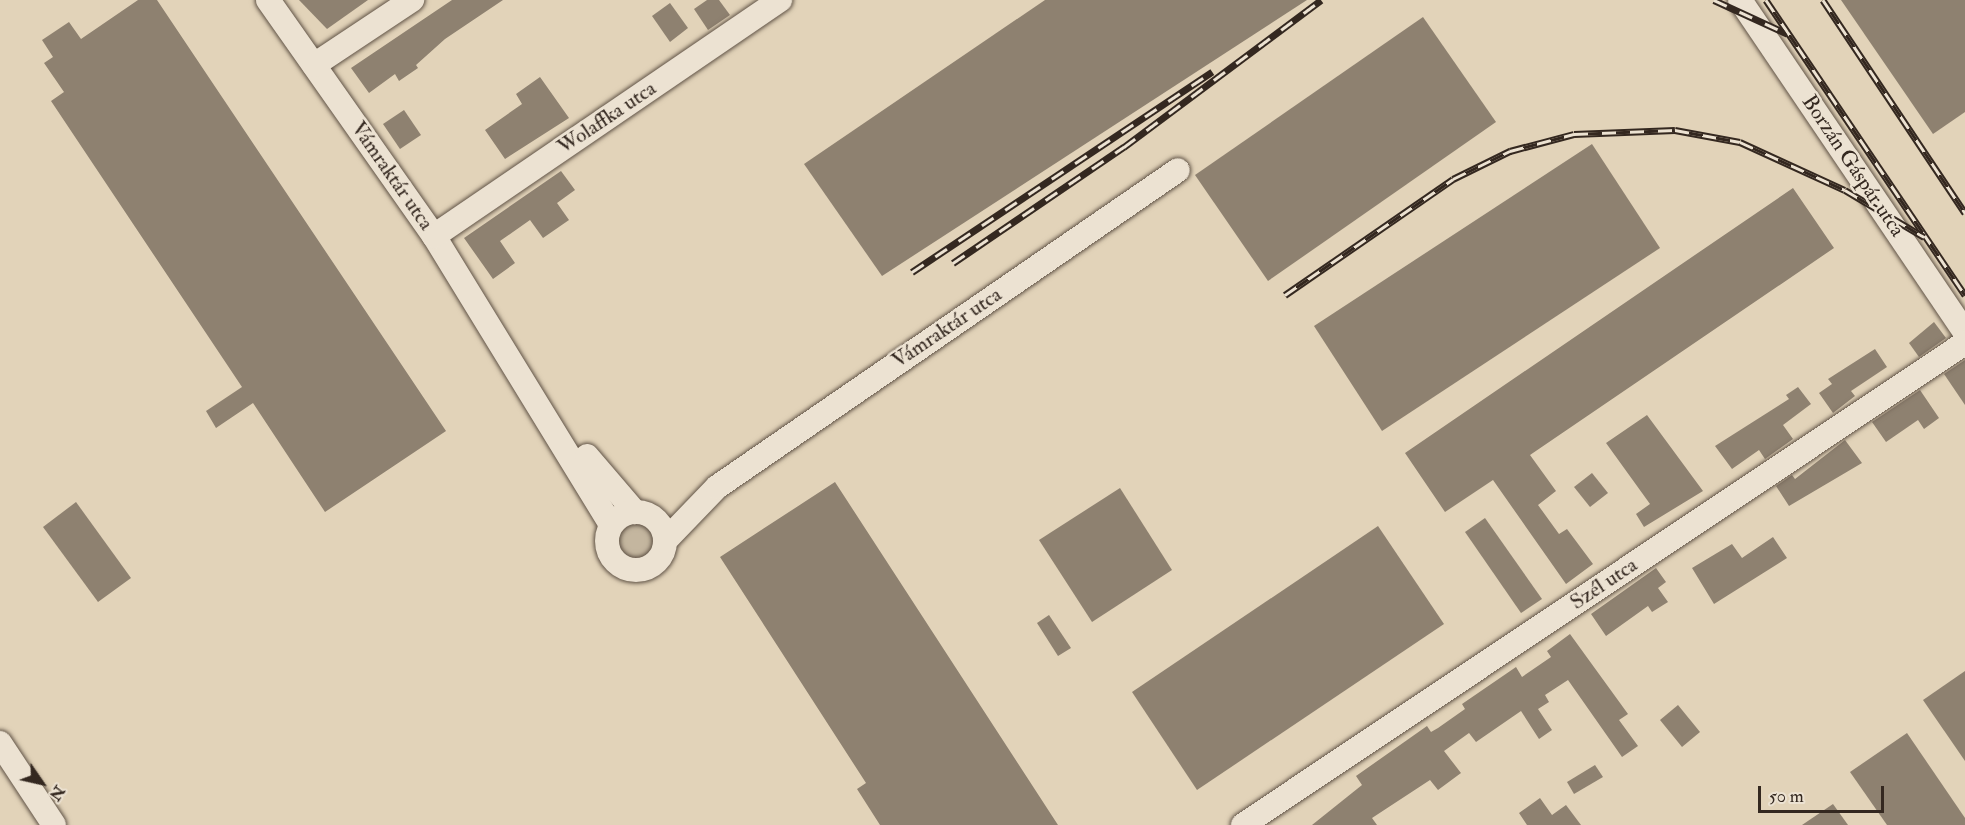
<!DOCTYPE html>
<meta charset="utf-8">
<style>
body{margin:0}
#map{position:relative;width:1965px;height:825px;overflow:hidden;background:#e2d3b9;font-family:"IM FELL Double Pica",serif}
div>[style]{position:absolute}
[style*='--x']{left:calc(var(--x)*1px);top:calc(var(--y)*1px);width:calc(var(--w)*1px);rotate:calc(var(--a)*1deg)}
.green>*{inset:0;background:#c4b69f}
.round{border-radius:50%}
.building>*{inset:0;background:#8e8170}
.roads{filter:drop-shadow(0 0 2px #605346) drop-shadow(0 0 2px #605346)}
.minor>*{height:24px;margin:-12px;padding:0 12px;transform-origin:12px;border-radius:12px;background:#ece2d2}
.minor>.ring{margin:-12px;padding:0;box-sizing:content-box;background:none;border:24px solid #ece2d2;border-radius:50%}
.rail>*{height:7px;margin-top:-3.5px;transform-origin:0;background:repeating-linear-gradient(90deg,#ece2d2 0 14px,#342820 0 28px);box-sizing:border-box;border-block:2px solid #342820}
span{translate:-50% -50%;white-space:nowrap;text-align:center;line-height:1.15;-webkit-text-stroke:5px #ece2d2;paint-order:stroke}
.street-label{font-size:21px;color:#342820}
.north{position:absolute;left:12px;top:753px;width:60px;height:60px;-webkit-text-stroke:4px #ece2d2;paint-order:stroke;rotate:124deg;font-size:16px;font-weight:700;line-height:24px;text-align:center;color:#342820}
.north::after{content:'';display:block;margin:auto;width:21px;height:27px;background:#342820;clip-path:polygon(50% 0,100% 100%,50% 72%,0 100%)}
.scale{position:absolute;left:1758px;top:786px;width:126px;height:27px;box-sizing:border-box;border:3px solid #342820;border-top:0;padding-left:8px;font-size:18px;line-height:21px;white-space:nowrap;color:#342820;-webkit-text-stroke:4px #ece2d2;paint-order:stroke}
</style>
<div id="map">
<div class="green">
<div class="round" style="left:616px;top:521px;width:40px;height:40px"></div>
</div>
<div class="building">
<div style="clip-path:polygon(138px 0,157px 0,446px 431px,325px 512px,253px 403px,216px 428px,206px 411px,242px 387px,51px 101px,64px 92px,44px 63px,53px 57px,42px 40px,69px 22px,81px 39px)"></div>
<div style="clip-path:polygon(299px 0,368px 0,327px 29px)"></div>
<div style="clip-path:polygon(452px 0,503px 0,445px 39px,416px 65px,418px 68px,399px 81px,395px 74px,369px 93px,351px 68px)"></div>
<div style="clip-path:polygon(707px 0,719px 0,730px 15px,708px 30px,694px 9px)"></div>
<div style="clip-path:polygon(1045px 0,1307px 0,882px 276px,804px 164px)"></div>
<div style="clip-path:polygon(1841px 0,1965px 0,1965px 112px,1933px 134px)"></div>
<div style="clip-path:polygon(670px 3px,688px 28px,670px 42px,652px 16px)"></div>
<div style="clip-path:polygon(1423px 17px,1496px 122px,1268px 281px,1195px 175px)"></div>
<div style="clip-path:polygon(540px 77px,569px 118px,505px 159px,485px 130px,522px 104px,516px 94px)"></div>
<div style="clip-path:polygon(404px 110px,421px 135px,400px 149px,383px 124px)"></div>
<div style="clip-path:polygon(1592px 144px,1660px 248px,1382px 431px,1314px 326px)"></div>
<div style="clip-path:polygon(561px 171px,575px 190px,557px 203px,569px 220px,543px 238px,530px 220px,500px 241px,515px 263px,493px 279px,464px 238px)"></div>
<div style="clip-path:polygon(1793px 188px,1834px 248px,1530px 455px,1556px 491px,1538px 505px,1559px 534px,1567px 529px,1593px 564px,1566px 584px,1493px 480px,1445px 512px,1405px 453px)"></div>
<div style="clip-path:polygon(1934px 322px,1946px 338px,1919px 357px,1909px 343px)"></div>
<div style="clip-path:polygon(1875px 349px,1887px 367px,1851px 391px,1855px 396px,1833px 413px,1819px 393px,1832px 384px,1828px 379px)"></div>
<div style="clip-path:polygon(1965px 360px,1965px 405px,1944px 374px)"></div>
<div style="clip-path:polygon(1798px 387px,1811px 404px,1783px 425px,1793px 439px,1765px 459px,1759px 450px,1732px 469px,1715px 446px,1789px 399px,1786px 395px)"></div>
<div style="clip-path:polygon(1920px 390px,1939px 418px,1924px 429px,1918px 420px,1886px 442px,1872px 422px)"></div>
<div style="clip-path:polygon(1647px 415px,1703px 491px,1644px 527px,1636px 514px,1650px 504px,1606px 443px)"></div>
<div style="clip-path:polygon(1845px 440px,1862px 463px,1789px 506px,1776px 486px,1792px 475px,1795px 479px)"></div>
<div style="clip-path:polygon(1592px 473px,1608px 493px,1590px 507px,1574px 487px)"></div>
<div style="clip-path:polygon(835px 482px,1058px 825px,880px 825px,857px 789px,866px 783px,720px 557px)"></div>
<div style="clip-path:polygon(1120px 488px,1172px 570px,1092px 622px,1039px 540px)"></div>
<div style="clip-path:polygon(76px 502px,131px 578px,98px 602px,43px 527px)"></div>
<div style="clip-path:polygon(1485px 518px,1542px 599px,1521px 613px,1465px 532px)"></div>
<div style="clip-path:polygon(1378px 526px,1444px 624px,1197px 790px,1132px 692px)"></div>
<div style="clip-path:polygon(1773px 537px,1787px 558px,1714px 604px,1692px 568px,1732px 544px,1742px 558px)"></div>
<div style="clip-path:polygon(1656px 568px,1666px 582px,1658px 588px,1668px 602px,1652px 612px,1648px 606px,1606px 636px,1591px 614px)"></div>
<div style="clip-path:polygon(1049px 615px,1071px 648px,1058px 656px,1037px 623px)"></div>
<div style="clip-path:polygon(1570px 634px,1628px 714px,1619px 720px,1638px 746px,1622px 757px,1568px 680px,1545px 695px,1549px 702px,1538px 709px,1552px 730px,1539px 739px,1521px 711px,1476px 742px,1469px 733px,1444px 751px,1461px 773px,1438px 790px,1430px 780px,1372px 818px,1377px 825px,1312px 825px,1362px 785px,1356px 776px,1427px 726px,1431px 732px,1438px 728px,1465px 709px,1462px 704px,1516px 667px,1522px 677px,1551px 657px,1547px 651px)"></div>
<div style="clip-path:polygon(1965px 671px,1965px 761px,1923px 700px)"></div>
<div style="clip-path:polygon(1678px 705px,1700px 732px,1682px 747px,1660px 720px)"></div>
<div style="clip-path:polygon(1907px 733px,1965px 818px,1965px 825px,1887px 825px,1850px 772px)"></div>
<div style="clip-path:polygon(1595px 765px,1603px 777px,1574px 794px,1567px 782px)"></div>
<div style="clip-path:polygon(1540px 798px,1552px 815px,1566px 805px,1581px 825px,1527px 825px,1519px 813px)"></div>
<div style="clip-path:polygon(1833px 804px,1848px 825px,1802px 825px)"></div>
</div>
<div class="roads">
<div class="minor">
<div style="--x:268;--y:0;--w:289;--a:54.9"></div>
<div style="--x:434;--y:236;--w:339;--a:58.5"></div>
<div style="--x:1740;--y:0;--w:401;--a:55.9"></div>
<div style="--x:314;--y:65;--w:118;--a:-33.6"></div>
<div style="--x:434;--y:236;--w:419;--a:-34.3"></div>
<div style="--x:587;--y:456;--w:74;--a:49.4"></div>
<div class="ring" style="left:607px;top:512px;width:34px;height:34px"></div>
<div style="--x:665;--y:541;--w:75;--a:-46.1"></div>
<div style="--x:717;--y:487;--w:559;--a:-34.51"></div>
<div style="--x:0;--y:743;--w:98;--a:56.6"></div>
<div style="--x:1243;--y:825;--w:868;--a:-33.73"></div>
</div>
</div>
<div class="rail">
<div style="--x:1714;--y:0;--w:81;--a:24.7"></div>
<div style="--x:1766;--y:0;--w:356;--a:56"></div>
<div style="--x:1823;--y:0;--w:256;--a:56.3"></div>
<div style="--x:953;--y:263;--w:207;--a:-34.2"></div>
<div style="--x:1124;--y:147;--w:246;--a:-36.7"></div>
<div style="--x:912;--y:272;--w:361;--a:-33.7"></div>
<div style="--x:1285;--y:295;--w:204;--a:-34.6"></div>
<div style="--x:1453;--y:179;--w:64;--a:-26.2"></div>
<div style="--x:1510;--y:151;--w:66;--a:-14.9"></div>
<div style="--x:1574;--y:134;--w:101;--a:-2.3"></div>
<div style="--x:1675;--y:130;--w:66;--a:10.5"></div>
<div style="--x:1740;--y:142;--w:115;--a:24.6"></div>
<div style="--x:1845;--y:190;--w:92;--a:30.7"></div>
</div>
<div class="street-label">
<span style="left:607px;top:118px;rotate:-34deg">Wolaffka utca</span>
<span style="left:1853px;top:166px;rotate:56deg">Borzán Gáspár utca</span>
<span style="left:392px;top:176px;rotate:55deg">Vámraktár utca</span>
<span style="left:947px;top:328px;rotate:-34deg">Vámraktár utca</span>
<span style="left:1604px;top:584px;rotate:-34deg">Szél utca</span>
</div>
<div class="north">N</div>
<div class="scale">50 m</div>
</div>
